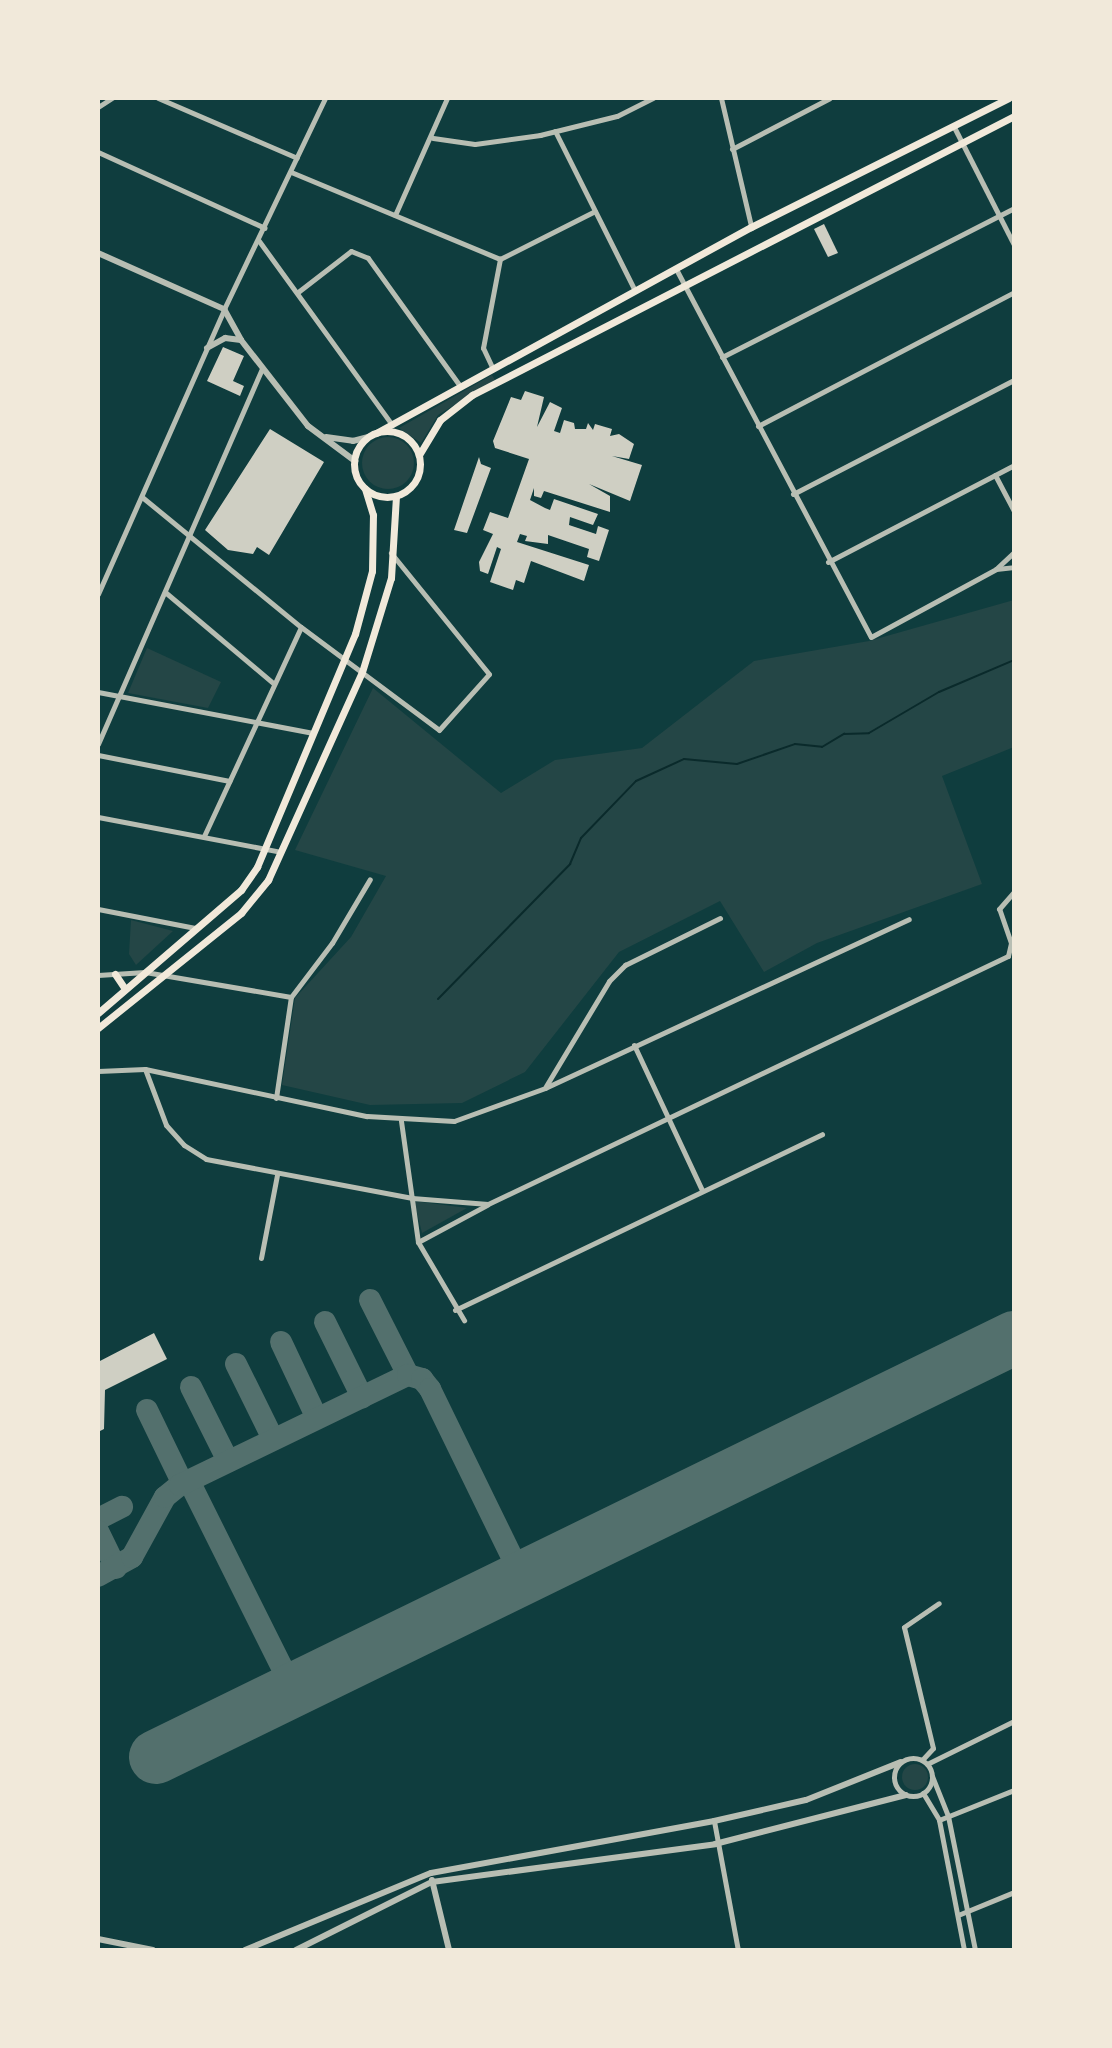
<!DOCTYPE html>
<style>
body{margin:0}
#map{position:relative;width:1112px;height:2048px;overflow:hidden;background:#0f3d3e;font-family:"Roboto Condensed",sans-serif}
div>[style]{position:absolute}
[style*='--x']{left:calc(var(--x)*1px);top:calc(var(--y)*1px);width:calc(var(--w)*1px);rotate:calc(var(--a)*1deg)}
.green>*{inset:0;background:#244646}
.round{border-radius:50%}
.stream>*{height:2px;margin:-1px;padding:0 1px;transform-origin:1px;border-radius:1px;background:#0a2a2b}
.taxiway>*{height:22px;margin:-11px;padding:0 11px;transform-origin:11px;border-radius:11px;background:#53706d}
.runway>*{height:54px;margin:-27px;padding:0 27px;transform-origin:27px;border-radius:27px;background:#53706d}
.building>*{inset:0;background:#cfcfc3}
.minor>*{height:5px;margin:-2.5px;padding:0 2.5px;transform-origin:2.5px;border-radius:2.5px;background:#b8beb3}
.minor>.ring{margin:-2.5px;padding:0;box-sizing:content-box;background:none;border:5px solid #b8beb3;border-radius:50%}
.tertiary>*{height:6px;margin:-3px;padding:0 3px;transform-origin:3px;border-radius:3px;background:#b8beb3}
.primary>*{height:7px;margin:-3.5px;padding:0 3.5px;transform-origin:3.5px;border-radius:3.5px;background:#f1e9da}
.primary>.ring{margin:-3.5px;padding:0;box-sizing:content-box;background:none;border:7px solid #f1e9da;border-radius:50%}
span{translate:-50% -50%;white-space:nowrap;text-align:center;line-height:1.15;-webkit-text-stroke:7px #f1e9da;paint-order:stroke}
.frame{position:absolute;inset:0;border:100px solid #f1e9da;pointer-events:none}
</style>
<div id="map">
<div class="green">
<div style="clip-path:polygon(492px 375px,495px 380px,438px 415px,421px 443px,399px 428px)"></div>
<div class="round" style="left:362px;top:437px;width:52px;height:52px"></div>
<div style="clip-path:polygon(1014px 600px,1014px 747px,942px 776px,982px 884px,817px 943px,764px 972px,720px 901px,619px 952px,525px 1072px,462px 1103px,370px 1105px,282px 1085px,295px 998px,351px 937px,386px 876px,295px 850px,373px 688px,501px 793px,555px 760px,642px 748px,754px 661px,869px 641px)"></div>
<div style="clip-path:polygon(147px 648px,221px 682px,208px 708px,128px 693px)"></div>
<div style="clip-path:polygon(131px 920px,173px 931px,136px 965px,129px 954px)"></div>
<div style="clip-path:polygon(414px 1201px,467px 1208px,422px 1233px)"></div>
<div class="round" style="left:902px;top:1764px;width:26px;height:26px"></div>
</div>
<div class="stream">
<div style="--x:438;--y:999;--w:189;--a:-45.6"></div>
<div style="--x:570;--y:864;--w:28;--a:-67"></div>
<div style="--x:581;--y:838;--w:79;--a:-46"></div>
<div style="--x:636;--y:781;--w:53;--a:-24.6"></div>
<div style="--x:684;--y:759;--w:53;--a:5.4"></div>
<div style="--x:737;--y:764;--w:61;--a:-19"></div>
<div style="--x:795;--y:744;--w:27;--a:6"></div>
<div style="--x:822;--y:747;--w:26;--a:-31"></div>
<div style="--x:844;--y:734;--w:25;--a:-2"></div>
<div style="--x:869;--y:733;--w:81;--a:-30.4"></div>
<div style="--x:939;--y:692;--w:82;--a:-23.1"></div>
</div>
<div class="taxiway">
<div style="--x:370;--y:1300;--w:84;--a:63.1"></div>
<div style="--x:325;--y:1322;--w:84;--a:63.7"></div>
<div style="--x:281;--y:1342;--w:84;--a:64.7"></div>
<div style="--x:236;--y:1364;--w:84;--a:63.7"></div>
<div style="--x:191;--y:1387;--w:83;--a:63.4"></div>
<div style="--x:147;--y:1410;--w:82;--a:64.1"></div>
<div style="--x:189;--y:1481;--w:233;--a:63.5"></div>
<div style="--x:98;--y:1519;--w:27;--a:-27"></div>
<div style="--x:98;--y:1531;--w:41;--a:64.1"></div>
<div style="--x:98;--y:1576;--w:39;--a:-29"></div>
<div style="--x:132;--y:1557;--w:68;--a:-61.2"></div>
<div style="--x:165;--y:1497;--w:19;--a:-39"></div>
<div style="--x:180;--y:1485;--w:253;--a:-25.8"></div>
<div style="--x:408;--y:1375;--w:15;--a:16"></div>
<div style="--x:422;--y:1379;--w:13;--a:51"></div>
<div style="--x:430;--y:1389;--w:210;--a:64"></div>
</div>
<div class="runway">
<div style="--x:156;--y:1757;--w:955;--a:-26.03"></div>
</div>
<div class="building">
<div style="clip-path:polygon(824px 224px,838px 253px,828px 257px,814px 229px)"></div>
<div style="clip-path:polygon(223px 347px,244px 356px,233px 381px,244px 386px,240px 396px,207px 381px)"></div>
<div style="clip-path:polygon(525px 391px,544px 397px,537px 427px,550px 402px,562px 408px,554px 431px,560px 433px,564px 420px,574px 423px,575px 429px,586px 429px,588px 423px,593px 430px,595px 424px,612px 429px,610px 436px,619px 434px,634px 444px,629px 459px,612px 456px,642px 465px,630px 501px,589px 484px,610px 496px,610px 512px,544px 491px,541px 498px,534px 496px,534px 488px,530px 500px,545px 508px,550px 510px,554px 499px,598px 514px,593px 525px,570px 517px,569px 525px,596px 534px,598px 526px,609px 530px,599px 561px,587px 557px,589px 549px,548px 535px,548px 544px,525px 541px,527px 536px,520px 534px,517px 542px,589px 565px,584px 581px,531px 561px,524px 583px,516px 580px,513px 590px,490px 582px,501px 549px,497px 547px,488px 574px,480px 571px,479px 562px,493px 534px,483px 530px,490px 512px,508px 518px,529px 459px,495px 448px,493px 441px,511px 397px,521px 400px)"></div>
<div style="clip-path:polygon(270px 429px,324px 462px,269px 555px,257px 547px,253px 554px,228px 550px,205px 530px)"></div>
<div style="clip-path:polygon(479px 457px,481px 464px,491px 468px,467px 533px,454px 530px)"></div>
<div style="clip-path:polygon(154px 1333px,167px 1359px,105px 1390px,104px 1429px,98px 1432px,98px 1362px)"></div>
</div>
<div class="minor">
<div style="--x:158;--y:98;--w:151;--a:23.3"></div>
<div style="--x:721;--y:98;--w:131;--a:76.8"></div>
<div style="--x:98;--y:107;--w:17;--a:-33"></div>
<div style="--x:954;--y:127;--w:132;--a:63"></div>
<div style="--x:555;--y:131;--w:179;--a:63.4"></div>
<div style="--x:433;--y:138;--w:42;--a:8.1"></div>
<div style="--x:475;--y:144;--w:66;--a:-7.9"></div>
<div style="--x:540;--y:135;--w:79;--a:-13.9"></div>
<div style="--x:617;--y:116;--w:40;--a:-26.6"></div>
<div style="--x:732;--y:149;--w:110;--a:-27.5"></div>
<div style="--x:98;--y:152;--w:183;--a:24.5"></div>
<div style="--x:291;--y:172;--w:226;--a:22.6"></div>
<div style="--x:395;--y:215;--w:128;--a:-66"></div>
<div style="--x:259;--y:241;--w:227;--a:54.1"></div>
<div style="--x:500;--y:259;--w:106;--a:-26.8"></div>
<div style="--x:676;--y:269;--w:416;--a:62.1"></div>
<div style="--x:871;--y:637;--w:142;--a:-28.5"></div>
<div style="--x:996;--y:569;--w:18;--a:-6"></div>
<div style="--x:298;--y:292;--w:67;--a:-37.7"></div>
<div style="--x:351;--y:251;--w:18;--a:22"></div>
<div style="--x:368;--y:258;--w:158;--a:54.3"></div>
<div style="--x:722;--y:357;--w:328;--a:-27"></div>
<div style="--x:492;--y:367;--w:21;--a:-115"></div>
<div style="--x:483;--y:348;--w:91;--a:-79.2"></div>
<div style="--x:758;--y:426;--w:289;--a:-27.6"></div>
<div style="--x:995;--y:475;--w:41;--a:62.2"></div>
<div style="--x:793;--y:494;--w:249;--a:-27.3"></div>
<div style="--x:142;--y:497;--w:205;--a:39.3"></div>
<div style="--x:301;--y:627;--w:172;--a:36.7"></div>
<div style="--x:439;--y:730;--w:75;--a:-48.2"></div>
<div style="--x:489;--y:674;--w:156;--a:-129"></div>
<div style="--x:828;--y:562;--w:210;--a:-27.5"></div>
<div style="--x:997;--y:568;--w:23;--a:-43"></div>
<div style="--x:165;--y:592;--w:141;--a:40.1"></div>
<div style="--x:98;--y:594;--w:312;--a:-66.1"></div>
<div style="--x:224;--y:309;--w:234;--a:-64.4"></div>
<div style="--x:98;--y:692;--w:219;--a:10.8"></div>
<div style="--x:98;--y:744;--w:410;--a:-66.4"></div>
<div style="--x:98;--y:755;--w:134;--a:11.2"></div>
<div style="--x:98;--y:817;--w:186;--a:10.8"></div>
<div style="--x:204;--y:836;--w:230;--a:-65.1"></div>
<div style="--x:98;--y:909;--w:99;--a:11.1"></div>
<div style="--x:98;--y:975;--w:47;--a:-3.7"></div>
<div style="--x:145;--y:972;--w:148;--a:9.7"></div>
<div style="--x:634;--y:1045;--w:160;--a:64.9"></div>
<div style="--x:145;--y:1069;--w:60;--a:69.4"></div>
<div style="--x:166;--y:1125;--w:27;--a:48"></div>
<div style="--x:184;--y:1145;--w:26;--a:32"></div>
<div style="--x:206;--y:1159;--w:210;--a:10.7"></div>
<div style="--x:412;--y:1198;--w:76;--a:4.5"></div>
<div style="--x:488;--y:1204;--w:576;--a:-25.5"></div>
<div style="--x:1008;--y:956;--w:13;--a:-77"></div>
<div style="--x:1011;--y:943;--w:36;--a:-109"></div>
<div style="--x:999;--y:909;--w:23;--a:-49"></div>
<div style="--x:98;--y:1071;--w:47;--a:-2.4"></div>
<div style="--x:145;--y:1069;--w:227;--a:12"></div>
<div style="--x:367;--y:1116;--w:87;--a:3.3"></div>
<div style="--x:454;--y:1121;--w:97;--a:-19.9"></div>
<div style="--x:545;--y:1088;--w:401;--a:-24.9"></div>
<div style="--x:546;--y:1086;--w:122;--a:-59"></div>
<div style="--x:609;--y:981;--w:23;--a:-45"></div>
<div style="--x:625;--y:965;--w:106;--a:-26.3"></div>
<div style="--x:276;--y:1098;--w:102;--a:-81.6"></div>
<div style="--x:291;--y:997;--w:68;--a:-52.8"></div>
<div style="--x:332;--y:943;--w:74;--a:-59.3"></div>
<div style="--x:401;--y:1121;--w:122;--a:82"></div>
<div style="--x:418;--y:1242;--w:91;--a:59.5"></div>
<div style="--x:418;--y:1242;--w:78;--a:-28.2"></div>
<div style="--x:261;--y:1258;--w:85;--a:-79.1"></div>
<div style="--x:455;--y:1310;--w:407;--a:-25.6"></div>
<div class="ring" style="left:894px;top:1758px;width:33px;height:33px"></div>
<div style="--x:922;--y:1760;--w:16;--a:-47"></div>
<div style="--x:933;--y:1748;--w:124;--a:-103.5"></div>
<div style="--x:904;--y:1627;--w:42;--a:-34.4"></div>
<div style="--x:927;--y:1764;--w:97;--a:-26.3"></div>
<div style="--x:932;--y:1776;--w:43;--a:68.2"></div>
<div style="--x:948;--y:1816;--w:137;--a:78.6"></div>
<div style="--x:923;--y:1793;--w:31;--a:59"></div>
<div style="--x:939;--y:1820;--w:132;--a:79.1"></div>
<div style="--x:939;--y:1820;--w:81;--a:-21.8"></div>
<div style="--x:714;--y:1821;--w:131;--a:79.5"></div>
<div style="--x:958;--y:1915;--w:61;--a:-22.3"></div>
</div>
<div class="tertiary">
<div style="--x:98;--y:253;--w:138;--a:24"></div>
<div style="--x:224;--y:309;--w:35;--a:61"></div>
<div style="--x:241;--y:340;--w:109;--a:52.1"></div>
<div style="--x:308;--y:426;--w:59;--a:36.7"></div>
<div style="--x:207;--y:348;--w:21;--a:-29"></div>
<div style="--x:225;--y:338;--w:16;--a:7"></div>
<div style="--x:326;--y:437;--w:27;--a:8"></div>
<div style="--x:353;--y:441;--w:16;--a:-15"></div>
<div style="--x:432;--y:1880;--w:72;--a:76.3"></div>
<div style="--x:98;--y:1939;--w:56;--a:11.3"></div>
<div style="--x:245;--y:1950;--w:201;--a:-22.5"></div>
<div style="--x:431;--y:1873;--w:288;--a:-10.4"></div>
<div style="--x:714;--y:1821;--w:94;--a:-12.9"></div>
<div style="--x:806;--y:1800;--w:102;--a:-21.8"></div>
<div style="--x:296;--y:1950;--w:152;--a:-26.6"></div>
<div style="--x:432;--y:1882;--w:286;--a:-7.6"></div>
<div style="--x:715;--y:1844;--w:197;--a:-14.4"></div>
</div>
<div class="primary">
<div class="ring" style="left:354px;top:431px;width:59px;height:59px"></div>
<div style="--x:376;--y:433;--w:428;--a:-28.8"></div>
<div style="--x:751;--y:227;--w:288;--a:-26.6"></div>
<div style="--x:419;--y:455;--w:41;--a:-59"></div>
<div style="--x:440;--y:420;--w:41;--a:-38"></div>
<div style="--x:472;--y:395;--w:610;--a:-27.24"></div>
<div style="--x:115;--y:974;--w:18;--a:56"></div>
<div style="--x:98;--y:1013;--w:189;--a:-40.7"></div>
<div style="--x:241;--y:890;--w:28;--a:-55"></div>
<div style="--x:257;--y:867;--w:253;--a:-67.2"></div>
<div style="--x:355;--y:634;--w:65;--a:-74.9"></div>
<div style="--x:372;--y:571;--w:56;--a:-89"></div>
<div style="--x:373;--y:515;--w:28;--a:-107"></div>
<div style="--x:98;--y:1028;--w:184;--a:-38.8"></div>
<div style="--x:241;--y:913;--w:43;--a:-50.7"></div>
<div style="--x:268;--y:880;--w:228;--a:-65.7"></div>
<div style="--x:362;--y:672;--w:98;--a:-72.9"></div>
<div style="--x:391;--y:578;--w:82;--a:-86.5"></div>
</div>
<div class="frame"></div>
</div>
